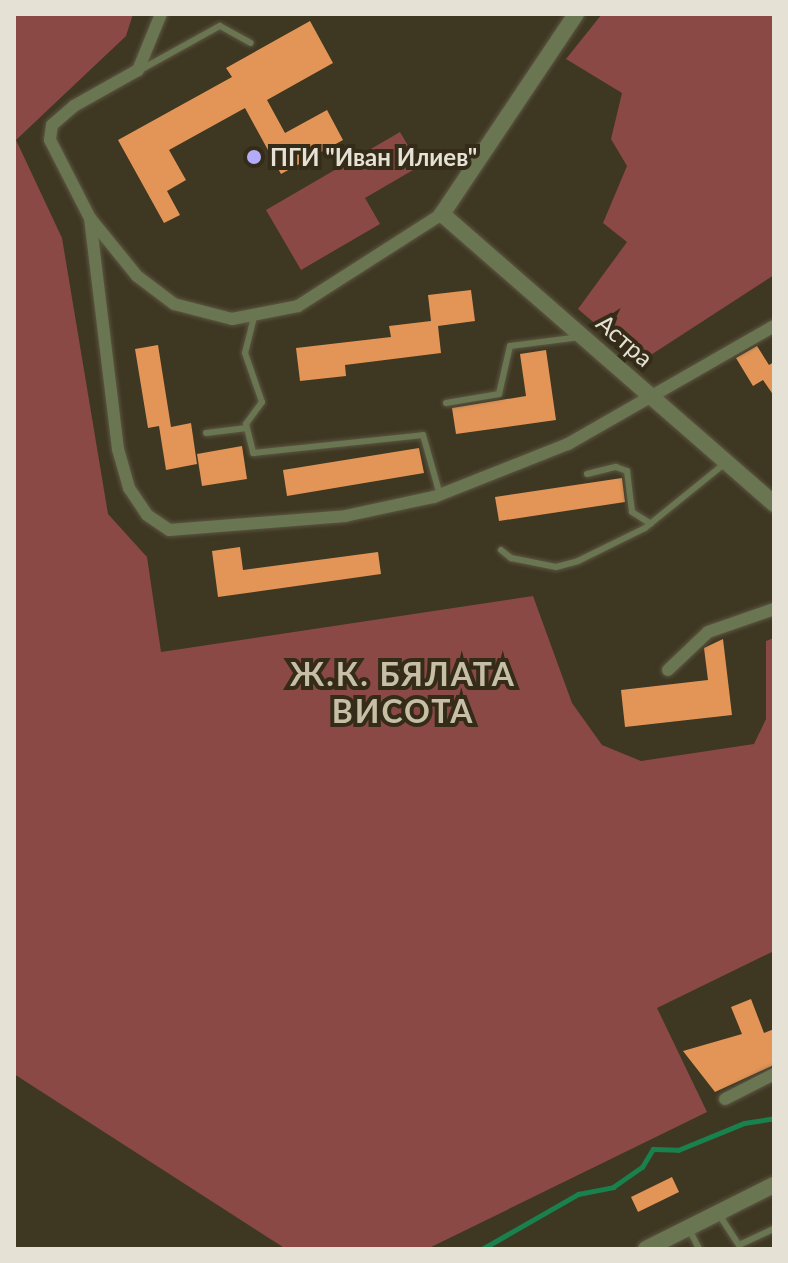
<!DOCTYPE html>
<meta charset="utf-8">
<style>
body{margin:0}
#map{position:relative;width:788px;height:1263px;overflow:hidden;background:#3e3722;font-family:Lato,sans-serif}
div>[style]{position:absolute}
[style*='--x']{left:calc(var(--x)*1px);top:calc(var(--y)*1px);width:calc(var(--w)*1px);rotate:calc(var(--a)*1deg)}
.green>*{inset:0;background:#8b4945}
.stream>*{height:5px;margin:-2.5px;padding:0 2.5px;transform-origin:2.5px;border-radius:2.5px;background:#19814d}
.building>*{inset:0;background:#e39557}
.roads{filter:drop-shadow(0 0 2px #5c5642) drop-shadow(0 0 2px #5c5642)}
.service>*{height:6px;margin:-3px;padding:0 3px;transform-origin:3px;border-radius:3px;background:#6a7551}
.minor>*{height:12px;margin:-6px;padding:0 6px;transform-origin:6px;border-radius:6px;background:#6a7551}
.tertiary>*{height:16px;margin:-8px;padding:0 8px;transform-origin:8px;border-radius:8px;background:#6a7551}
.dots>*{width:22px;height:22px;translate:-50% -50%;box-sizing:border-box;border:4px solid #342c18;border-radius:50%}
span{translate:-50% -50%;white-space:nowrap;text-align:center;line-height:1.15;-webkit-text-stroke:8px #342c18;paint-order:stroke}
.poi-label{font-size:24px;color:#e5e1d4;font-weight:700}
.left{translate:0 -50%;text-align:left}
.street-label{font-size:24px;color:#e5e1d4}
.district-label{font-size:32px;color:#c7bea6;font-weight:700;letter-spacing:2px}
.frame{position:absolute;inset:0;border:16px solid #e5e1d4;pointer-events:none}
</style>
<div id="map">
<div class="green">
<div style="clip-path:polygon(14px 14px,133px 14px,126px 36px,16px 140px,62px 238px,108px 514px,147px 557px,161px 652px,533px 596px,572px 703px,602px 745px,641px 761px,754px 744px,766px 719px,766px 641px,774px 638px,774px 951px,657px 1008px,707px 1112px,427px 1249px,286px 1249px,14px 1074px)"></div>
<div style="clip-path:polygon(602px 14px,774px 14px,774px 275px,640px 362px,578px 309px,627px 242px,603px 223px,627px 166px,611px 139px,622px 93px,566px 59px)"></div>
<div style="clip-path:polygon(400px 132px,420px 166px,365px 198px,380px 224px,301px 270px,266px 210px)"></div>
</div>
<div class="stream">
<div style="--x:482;--y:1249;--w:111;--a:-29.8"></div>
<div style="--x:578;--y:1194;--w:36;--a:-11"></div>
<div style="--x:613;--y:1187;--w:35;--a:-35"></div>
<div style="--x:642;--y:1167;--w:21;--a:-59"></div>
<div style="--x:653;--y:1149;--w:25;--a:2"></div>
<div style="--x:678;--y:1150;--w:71;--a:-22.2"></div>
<div style="--x:744;--y:1123;--w:30;--a:-9"></div>
</div>
<div class="building">
<div style="clip-path:polygon(310px 21px,333px 63px,267px 100px,285px 133px,327px 110px,343px 140px,281px 174px,245px 108px,169px 150px,186px 180px,167px 191px,180px 215px,164px 223px,118px 140px,232px 77px,226px 68px)"></div>
<div style="clip-path:polygon(471px 290px,475px 321px,438px 326px,441px 353px,345px 365px,346px 376px,300px 381px,296px 348px,391px 337px,389px 326px,431px 321px,428px 295px)"></div>
<div style="clip-path:polygon(158px 345px,171px 427px,191px 423px,197px 464px,166px 470px,159px 426px,148px 428px,135px 349px)"></div>
<div style="clip-path:polygon(757px 346px,769px 365px,774px 362px,774px 396px,763px 380px,753px 386px,736px 358px)"></div>
<div style="clip-path:polygon(546px 350px,556px 420px,456px 434px,452px 408px,526px 396px,520px 354px)"></div>
<div style="clip-path:polygon(242px 446px,247px 479px,202px 486px,197px 454px)"></div>
<div style="clip-path:polygon(419px 448px,424px 473px,287px 496px,283px 470px)"></div>
<div style="clip-path:polygon(622px 478px,625px 502px,499px 521px,495px 497px)"></div>
<div style="clip-path:polygon(240px 547px,243px 570px,378px 552px,381px 574px,218px 597px,212px 551px)"></div>
<div style="clip-path:polygon(723px 639px,732px 715px,625px 727px,621px 690px,708px 680px,704px 648px)"></div>
<div style="clip-path:polygon(751px 999px,764px 1033px,774px 1029px,774px 1065px,715px 1092px,683px 1051px,742px 1034px,731px 1007px)"></div>
<div style="clip-path:polygon(672px 1177px,679px 1192px,638px 1212px,631px 1197px)"></div>
</div>
<div class="roads">
<div class="service">
<div style="--x:142;--y:69;--w:89;--a:-28.9"></div>
<div style="--x:220;--y:26;--w:35;--a:29"></div>
<div style="--x:254;--y:317;--w:37;--a:104"></div>
<div style="--x:245;--y:353;--w:52;--a:70.9"></div>
<div style="--x:262;--y:402;--w:27;--a:126"></div>
<div style="--x:246;--y:424;--w:30;--a:76"></div>
<div style="--x:253;--y:453;--w:171;--a:-6"></div>
<div style="--x:423;--y:435;--w:62;--a:74.2"></div>
<div style="--x:446;--y:403;--w:54;--a:-9.6"></div>
<div style="--x:499;--y:394;--w:49;--a:-77.1"></div>
<div style="--x:510;--y:346;--w:71;--a:-7.3"></div>
<div style="--x:206;--y:433;--w:41;--a:-7"></div>
<div style="--x:587;--y:474;--w:30;--a:-14"></div>
<div style="--x:616;--y:467;--w:12;--a:20"></div>
<div style="--x:627;--y:471;--w:41;--a:83"></div>
<div style="--x:632;--y:512;--w:22;--a:32"></div>
<div style="--x:501;--y:550;--w:13;--a:39"></div>
<div style="--x:511;--y:558;--w:46;--a:11.3"></div>
<div style="--x:556;--y:567;--w:23;--a:-15"></div>
<div style="--x:578;--y:561;--w:75;--a:-26.2"></div>
<div style="--x:645;--y:528;--w:102;--a:-39"></div>
<div style="--x:720;--y:1216;--w:35;--a:57"></div>
<div style="--x:739;--y:1245;--w:38;--a:-25"></div>
<div style="--x:690;--y:1231;--w:20;--a:63"></div>
</div>
<div class="minor">
<div style="--x:161;--y:14;--w:61;--a:112.3"></div>
<div style="--x:138;--y:70;--w:73;--a:150.6"></div>
<div style="--x:74;--y:106;--w:29;--a:139"></div>
<div style="--x:52;--y:125;--w:15;--a:98"></div>
<div style="--x:50;--y:140;--w:88;--a:62.9"></div>
<div style="--x:90;--y:218;--w:75;--a:51"></div>
<div style="--x:137;--y:276;--w:46;--a:37.1"></div>
<div style="--x:174;--y:304;--w:60;--a:14.5"></div>
<div style="--x:232;--y:319;--w:67;--a:-11.1"></div>
<div style="--x:298;--y:306;--w:171;--a:-32.6"></div>
<div style="--x:90;--y:218;--w:233;--a:83.1"></div>
<div style="--x:118;--y:449;--w:41;--a:74.2"></div>
<div style="--x:129;--y:488;--w:32;--a:56"></div>
<div style="--x:147;--y:515;--w:27;--a:34"></div>
<div style="--x:169;--y:530;--w:177;--a:-4.5"></div>
<div style="--x:345;--y:516;--w:91;--a:-12.1"></div>
<div style="--x:434;--y:497;--w:144;--a:-21.6"></div>
<div style="--x:568;--y:444;--w:237;--a:-29.8"></div>
<div style="--x:668;--y:670;--w:55;--a:-43.5"></div>
<div style="--x:708;--y:632;--w:70;--a:-19.2"></div>
<div style="--x:725;--y:1099;--w:55;--a:-27"></div>
</div>
<div class="tertiary">
<div style="--x:576;--y:14;--w:241;--a:123.8"></div>
<div style="--x:442;--y:214;--w:441;--a:41.1"></div>
<div style="--x:646;--y:1249;--w:143;--a:-26.6"></div>
</div>
</div>
<div class="dots">
<div style="left:254px;top:157px;background:#b3adf9"></div>
</div>
<div class="poi-label">
<span class="left" style="left:270px;top:157px">ПГИ "Иван Илиев"</span>
</div>
<div class="street-label">
<span style="left:625px;top:340px;rotate:41deg">Астра</span>
</div>
<div class="district-label">
<span style="left:403px;top:693px">Ж.К. БЯЛАТА<br>ВИСОТА</span>
</div>
<div class="frame"></div>
</div>
